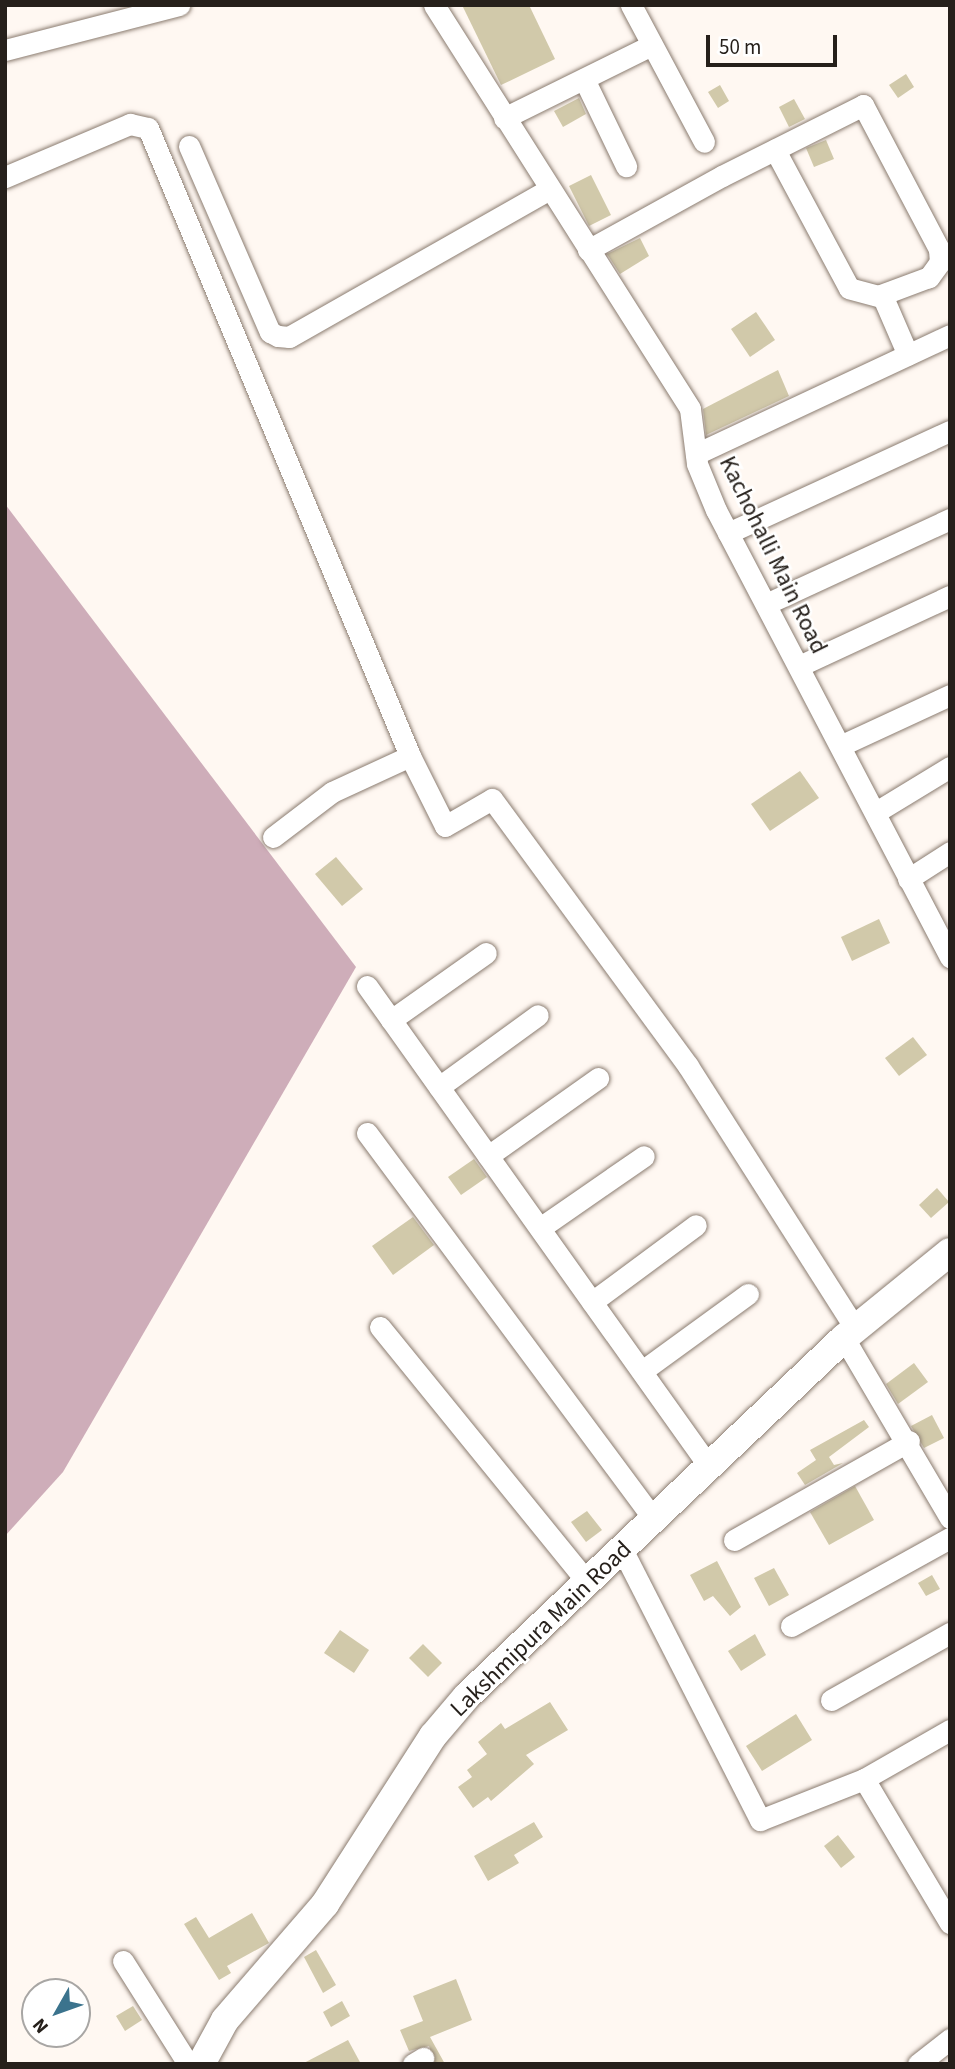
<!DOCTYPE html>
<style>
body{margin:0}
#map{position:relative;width:955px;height:2069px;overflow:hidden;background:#fff8f2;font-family:"Source Sans 3",sans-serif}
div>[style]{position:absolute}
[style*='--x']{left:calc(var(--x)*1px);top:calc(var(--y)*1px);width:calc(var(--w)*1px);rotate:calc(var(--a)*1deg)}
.forest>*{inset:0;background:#ceadb9}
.building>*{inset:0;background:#d1c9aa}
.roads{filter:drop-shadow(0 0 2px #8b7c70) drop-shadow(0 0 2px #8b7c70)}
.minor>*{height:21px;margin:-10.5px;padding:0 10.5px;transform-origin:10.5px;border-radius:10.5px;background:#fff}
.major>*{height:28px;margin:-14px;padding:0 14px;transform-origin:14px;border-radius:14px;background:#fff}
span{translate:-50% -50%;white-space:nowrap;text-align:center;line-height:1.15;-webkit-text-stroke:5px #fff;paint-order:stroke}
.street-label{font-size:24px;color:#26201b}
.frame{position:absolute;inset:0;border:7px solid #26201b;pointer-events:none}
.north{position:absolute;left:21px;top:1978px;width:70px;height:70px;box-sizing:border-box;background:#fff;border:2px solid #a8a6a4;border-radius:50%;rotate:230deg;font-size:19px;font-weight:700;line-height:28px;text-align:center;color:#26201b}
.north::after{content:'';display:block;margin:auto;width:24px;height:32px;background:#3b738d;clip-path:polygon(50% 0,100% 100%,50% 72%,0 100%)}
.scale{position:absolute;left:706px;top:35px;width:131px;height:32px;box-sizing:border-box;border:4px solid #26201b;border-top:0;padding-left:9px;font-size:21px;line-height:24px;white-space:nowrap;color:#26201b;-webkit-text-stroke:5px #fff;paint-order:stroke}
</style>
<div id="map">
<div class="forest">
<div style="clip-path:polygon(5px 504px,356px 967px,63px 1472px,5px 1536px)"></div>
</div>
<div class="building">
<div style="clip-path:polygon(462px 5px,529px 5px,555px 59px,501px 85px)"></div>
<div style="clip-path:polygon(906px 74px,914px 87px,898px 98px,889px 85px)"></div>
<div style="clip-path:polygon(720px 85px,729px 101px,718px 108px,708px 92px)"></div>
<div style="clip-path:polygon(579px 98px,586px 114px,563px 127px,554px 111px)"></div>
<div style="clip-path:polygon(794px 99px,805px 119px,789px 127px,779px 107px)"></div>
<div style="clip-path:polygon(826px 140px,834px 159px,814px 167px,806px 148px)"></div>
<div style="clip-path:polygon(591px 175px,611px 215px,589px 226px,569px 186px)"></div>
<div style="clip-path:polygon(640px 238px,649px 256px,620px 274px,607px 254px)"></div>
<div style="clip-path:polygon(756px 312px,775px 340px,750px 357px,731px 329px)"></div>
<div style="clip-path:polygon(778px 370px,789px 396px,706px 435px,703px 409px)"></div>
<div style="clip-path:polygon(800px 771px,819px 798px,770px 831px,751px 804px)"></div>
<div style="clip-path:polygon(336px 857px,363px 889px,342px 906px,315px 874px)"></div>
<div style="clip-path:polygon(879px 919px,890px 943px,852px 961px,841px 937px)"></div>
<div style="clip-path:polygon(913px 1037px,927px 1055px,899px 1076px,885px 1058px)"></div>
<div style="clip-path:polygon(474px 1159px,487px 1177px,461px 1195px,448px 1177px)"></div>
<div style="clip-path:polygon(937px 1188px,949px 1202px,931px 1218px,919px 1205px)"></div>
<div style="clip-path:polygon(413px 1217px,434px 1245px,393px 1275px,372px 1246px)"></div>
<div style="clip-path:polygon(914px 1363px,928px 1382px,898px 1404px,886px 1384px)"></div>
<div style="clip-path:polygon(932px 1415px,944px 1438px,924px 1448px,911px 1426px)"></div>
<div style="clip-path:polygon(864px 1420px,869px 1427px,829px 1457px,834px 1465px,843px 1463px,805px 1485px,797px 1473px,816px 1460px,810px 1450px)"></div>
<div style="clip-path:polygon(855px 1486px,874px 1520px,829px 1545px,810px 1512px)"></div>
<div style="clip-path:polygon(587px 1511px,602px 1530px,586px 1542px,571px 1522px)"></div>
<div style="clip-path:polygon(717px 1561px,741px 1607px,730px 1616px,713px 1596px,704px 1601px,690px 1575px)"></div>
<div style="clip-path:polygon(774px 1568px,789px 1595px,769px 1606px,754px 1578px)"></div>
<div style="clip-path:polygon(932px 1575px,940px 1589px,926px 1596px,918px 1583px)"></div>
<div style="clip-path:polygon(340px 1630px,369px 1650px,354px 1673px,324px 1653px)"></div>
<div style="clip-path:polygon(755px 1634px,766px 1655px,741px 1671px,728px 1651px)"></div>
<div style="clip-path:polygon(423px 1644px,442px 1663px,428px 1677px,409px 1658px)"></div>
<div style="clip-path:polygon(550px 1702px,568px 1730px,526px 1755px,534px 1764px,491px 1801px,488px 1797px,473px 1808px,458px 1787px,472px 1777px,467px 1770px,487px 1754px,478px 1742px,501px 1723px,505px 1729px)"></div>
<div style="clip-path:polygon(796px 1714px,812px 1740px,762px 1771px,746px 1746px)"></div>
<div style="clip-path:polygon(534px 1822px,543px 1837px,514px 1855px,519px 1863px,488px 1881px,474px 1856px)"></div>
<div style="clip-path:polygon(838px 1835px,855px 1857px,841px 1868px,824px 1846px)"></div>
<div style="clip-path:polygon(252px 1913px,269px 1943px,227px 1966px,231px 1973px,219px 1980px,184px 1924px,196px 1917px,209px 1938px)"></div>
<div style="clip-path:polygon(316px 1950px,336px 1985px,323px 1993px,304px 1957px)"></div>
<div style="clip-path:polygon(456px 1979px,472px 2020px,430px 2037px,445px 2064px,435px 2064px,429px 2046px,409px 2051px,400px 2030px,423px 2021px,413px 1996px)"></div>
<div style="clip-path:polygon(342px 2001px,350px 2016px,331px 2027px,323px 2012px)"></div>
<div style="clip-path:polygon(133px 2006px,142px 2020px,125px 2031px,116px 2016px)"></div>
<div style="clip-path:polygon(348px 2040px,361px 2064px,302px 2064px)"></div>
</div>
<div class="roads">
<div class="minor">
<div style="--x:434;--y:5;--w:478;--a:57.6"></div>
<div style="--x:690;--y:409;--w:55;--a:82.7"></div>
<div style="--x:697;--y:464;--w:50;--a:67.6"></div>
<div style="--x:716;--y:510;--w:505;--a:62.37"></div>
<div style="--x:631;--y:5;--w:155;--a:61.9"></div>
<div style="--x:5;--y:50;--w:180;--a:-14.5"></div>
<div style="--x:584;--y:79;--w:97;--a:64.2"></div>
<div style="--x:504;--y:118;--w:165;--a:-26.3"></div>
<div style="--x:189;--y:146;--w:203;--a:66.5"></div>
<div style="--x:270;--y:332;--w:9;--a:27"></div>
<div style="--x:278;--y:336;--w:11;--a:5"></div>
<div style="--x:289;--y:337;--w:299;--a:-29.6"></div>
<div style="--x:5;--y:177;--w:136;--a:-23"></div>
<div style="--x:130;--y:124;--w:18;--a:13"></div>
<div style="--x:148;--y:128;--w:680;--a:67.35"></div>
<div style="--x:588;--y:250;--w:153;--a:-28.9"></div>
<div style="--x:722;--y:176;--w:158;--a:-26.7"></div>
<div style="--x:863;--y:105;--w:163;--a:62.2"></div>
<div style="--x:939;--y:249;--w:13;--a:86"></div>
<div style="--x:940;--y:262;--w:19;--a:126"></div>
<div style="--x:929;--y:277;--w:54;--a:159.6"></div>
<div style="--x:878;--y:296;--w:30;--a:-165"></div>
<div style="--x:849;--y:288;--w:157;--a:-118.2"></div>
<div style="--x:882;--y:295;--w:65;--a:66.6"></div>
<div style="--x:696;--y:454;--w:280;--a:-25.1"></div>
<div style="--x:728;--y:533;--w:244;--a:-24.7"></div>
<div style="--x:766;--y:604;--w:203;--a:-24.8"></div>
<div style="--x:799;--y:666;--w:166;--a:-24.9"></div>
<div style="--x:842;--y:745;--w:119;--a:-24.8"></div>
<div style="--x:876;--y:812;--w:87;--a:-31.3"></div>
<div style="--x:273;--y:837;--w:74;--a:-37.3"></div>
<div style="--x:332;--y:792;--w:86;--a:-24.8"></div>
<div style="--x:410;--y:756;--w:78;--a:63.4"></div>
<div style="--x:445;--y:826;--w:54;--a:-29.9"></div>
<div style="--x:492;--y:799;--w:331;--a:53.7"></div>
<div style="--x:688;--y:1066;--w:311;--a:57.5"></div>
<div style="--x:908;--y:879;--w:50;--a:-32.7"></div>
<div style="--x:367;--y:986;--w:588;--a:54.55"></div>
<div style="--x:391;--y:1020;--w:116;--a:-35.2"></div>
<div style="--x:439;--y:1087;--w:122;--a:-36"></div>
<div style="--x:367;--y:1133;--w:481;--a:53.4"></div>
<div style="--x:488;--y:1156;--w:135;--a:-35.3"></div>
<div style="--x:540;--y:1228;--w:126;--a:-34.7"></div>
<div style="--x:592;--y:1302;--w:129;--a:-36.5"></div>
<div style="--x:380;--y:1327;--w:330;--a:50.9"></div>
<div style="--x:844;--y:1338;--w:209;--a:59.5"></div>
<div style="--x:642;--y:1371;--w:131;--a:-36"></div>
<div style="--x:734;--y:1540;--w:201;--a:-29.5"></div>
<div style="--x:623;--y:1551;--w:302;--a:63"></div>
<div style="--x:760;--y:1820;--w:112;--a:-21.5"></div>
<div style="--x:864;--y:1779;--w:99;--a:-29.7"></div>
<div style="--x:791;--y:1626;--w:182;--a:-29"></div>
<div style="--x:831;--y:1700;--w:137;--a:-29.4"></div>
<div style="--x:864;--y:1779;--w:168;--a:59.2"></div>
<div style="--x:123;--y:1961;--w:122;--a:57.7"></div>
<div style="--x:413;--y:2064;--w:12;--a:-31"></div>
<div style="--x:918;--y:2064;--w:41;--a:-38"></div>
</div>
<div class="major">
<div style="--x:201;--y:2064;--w:50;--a:-61.4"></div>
<div style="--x:225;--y:2020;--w:153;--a:-49.2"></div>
<div style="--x:325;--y:1904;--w:200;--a:-57.3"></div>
<div style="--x:433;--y:1736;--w:52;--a:-49.6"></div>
<div style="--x:467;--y:1696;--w:520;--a:-43.52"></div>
<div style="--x:844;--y:1338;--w:136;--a:-39.1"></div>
</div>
</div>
<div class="street-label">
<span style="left:773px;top:555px;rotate:64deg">Kachohalli Main Road</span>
<span style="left:541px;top:1629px;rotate:-44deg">Lakshmipura Main Road</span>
</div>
<div class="frame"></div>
<div class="north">N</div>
<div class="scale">50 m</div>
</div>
